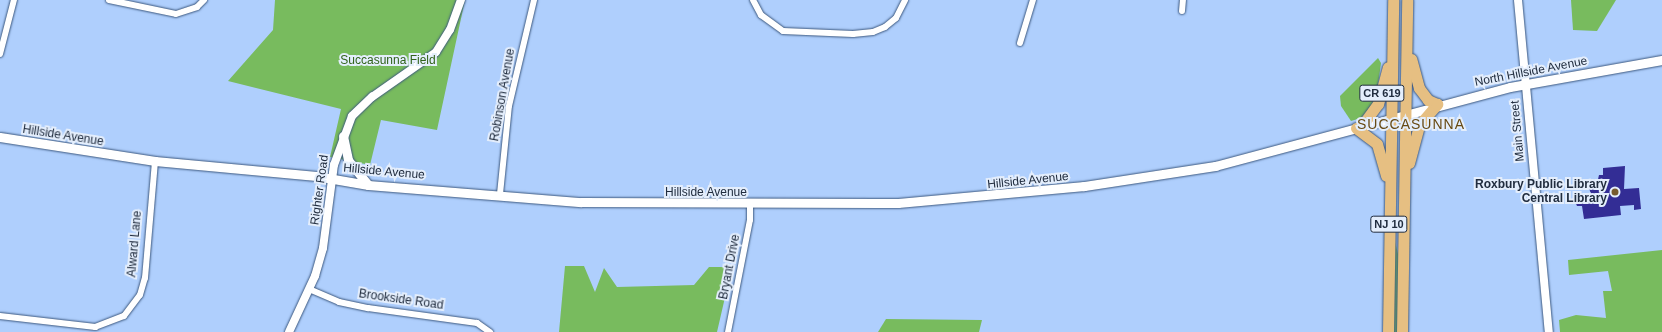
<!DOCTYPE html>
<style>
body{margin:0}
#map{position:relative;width:1662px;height:332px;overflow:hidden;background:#afcffd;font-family:Helvetica,sans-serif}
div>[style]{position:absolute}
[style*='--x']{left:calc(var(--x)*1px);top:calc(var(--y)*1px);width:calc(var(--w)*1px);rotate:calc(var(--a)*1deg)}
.green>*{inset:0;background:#78bb5e}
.building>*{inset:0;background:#332d95}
.roads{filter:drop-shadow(0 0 1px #3c587f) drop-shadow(0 0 1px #3c587f)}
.minor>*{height:6px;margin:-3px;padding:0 3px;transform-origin:3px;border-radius:3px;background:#fff}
.tertiary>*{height:8px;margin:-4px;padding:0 4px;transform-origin:4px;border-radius:4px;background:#fff}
.secondary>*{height:9px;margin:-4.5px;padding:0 4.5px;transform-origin:4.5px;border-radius:4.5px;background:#fff}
.trunk>*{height:11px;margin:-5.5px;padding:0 5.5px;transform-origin:5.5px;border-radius:5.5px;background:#e6bf82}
.dots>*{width:11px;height:11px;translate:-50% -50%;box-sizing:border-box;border:2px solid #e4eefc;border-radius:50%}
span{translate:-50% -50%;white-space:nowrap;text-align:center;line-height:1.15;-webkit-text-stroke:4px #e4eefc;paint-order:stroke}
.shield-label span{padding:1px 3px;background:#e4eefc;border:1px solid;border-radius:3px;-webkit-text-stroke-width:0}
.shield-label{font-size:11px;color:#212d3f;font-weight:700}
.park-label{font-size:12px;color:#31631b}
.street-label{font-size:12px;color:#212d3f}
.poi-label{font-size:12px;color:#212d3f;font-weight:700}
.right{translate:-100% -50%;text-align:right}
.quarter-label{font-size:14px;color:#684a13;letter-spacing:1px}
</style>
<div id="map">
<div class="green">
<div style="clip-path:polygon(275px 0,465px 0,437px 130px,381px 120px,370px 165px,330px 157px,341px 109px,228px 81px,273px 30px)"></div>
<div style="clip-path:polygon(1571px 0,1616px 0,1597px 31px,1573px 30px)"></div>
<div style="clip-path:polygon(1378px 58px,1381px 63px,1376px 100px,1361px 118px,1351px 121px,1341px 106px,1340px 96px)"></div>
<div style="clip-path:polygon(1394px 237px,1398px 254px,1398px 332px,1392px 332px)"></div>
<div style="clip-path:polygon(1662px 250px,1662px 332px,1560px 332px,1559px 320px,1576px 315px,1606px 318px,1603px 291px,1612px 291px,1608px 271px,1569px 275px,1568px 260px)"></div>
<div style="clip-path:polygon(565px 266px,584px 266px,595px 292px,604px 268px,617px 287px,694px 285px,709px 267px,732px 267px,717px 332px,559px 332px)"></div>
<div style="clip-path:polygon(886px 319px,982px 320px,979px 332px,878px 332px)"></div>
</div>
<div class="building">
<div style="clip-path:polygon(1625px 166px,1624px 189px,1639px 188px,1641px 209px,1634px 210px,1634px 205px,1620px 206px,1621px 215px,1584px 219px,1582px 206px,1577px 206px,1574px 199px,1591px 194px,1589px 188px,1596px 188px,1599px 175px,1603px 175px,1603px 168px)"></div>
</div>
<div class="roads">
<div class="minor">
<div style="--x:109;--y:0;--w:68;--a:11.8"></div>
<div style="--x:176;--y:14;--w:22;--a:-18"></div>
<div style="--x:197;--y:7;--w:10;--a:-45"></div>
<div style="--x:753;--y:0;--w:17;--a:62"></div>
<div style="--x:761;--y:15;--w:27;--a:36"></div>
<div style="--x:783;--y:31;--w:70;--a:2.5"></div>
<div style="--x:853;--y:34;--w:20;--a:-6"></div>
<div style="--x:873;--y:32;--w:13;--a:-23"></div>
<div style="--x:885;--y:27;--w:14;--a:-39"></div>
<div style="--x:896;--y:18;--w:20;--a:-63"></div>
<div style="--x:1182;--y:11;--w:11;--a:-85"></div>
<div style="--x:1020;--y:43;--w:45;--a:-73.2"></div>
<div style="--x:0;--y:54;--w:56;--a:-75.5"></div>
<div style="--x:500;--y:194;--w:88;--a:-84.2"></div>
<div style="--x:509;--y:106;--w:109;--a:-76.7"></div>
<div style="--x:309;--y:289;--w:33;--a:23"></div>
<div style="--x:339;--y:302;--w:30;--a:12"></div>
<div style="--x:368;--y:308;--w:110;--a:7.8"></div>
<div style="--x:477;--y:323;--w:16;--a:35"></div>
<div style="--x:0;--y:316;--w:96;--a:6.6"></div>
<div style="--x:95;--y:327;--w:31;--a:-21"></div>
<div style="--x:124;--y:316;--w:26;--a:-53"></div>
<div style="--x:140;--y:295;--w:18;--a:-74"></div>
<div style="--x:145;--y:278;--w:117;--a:-85.1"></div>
<div style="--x:728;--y:332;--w:114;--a:-78.9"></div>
<div style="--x:750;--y:220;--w:15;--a:-90"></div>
</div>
<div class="tertiary">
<div style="--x:1518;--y:0;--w:333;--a:84.7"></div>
<div style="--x:289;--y:332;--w:62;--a:-65.1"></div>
<div style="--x:315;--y:276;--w:29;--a:-74"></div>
<div style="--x:323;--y:248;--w:84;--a:-82.5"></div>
<div style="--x:334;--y:165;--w:52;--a:-69.8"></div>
<div style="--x:352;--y:116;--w:28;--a:-44"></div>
<div style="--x:372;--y:97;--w:78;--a:-35.1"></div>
<div style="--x:436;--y:52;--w:26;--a:-58"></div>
<div style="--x:450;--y:30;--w:32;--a:-70"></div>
</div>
<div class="secondary">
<div style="--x:343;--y:136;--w:25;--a:78"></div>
<div style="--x:348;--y:160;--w:32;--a:51"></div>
<div style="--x:0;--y:137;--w:157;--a:8.8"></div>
<div style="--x:155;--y:161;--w:162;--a:5.3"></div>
<div style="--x:316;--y:176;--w:53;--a:9.8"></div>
<div style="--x:368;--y:185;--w:214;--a:4.6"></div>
<div style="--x:581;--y:202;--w:317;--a:0.2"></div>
<div style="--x:898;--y:203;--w:187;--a:-5.2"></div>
<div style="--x:1084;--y:186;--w:133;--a:-8.7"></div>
<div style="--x:1215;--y:166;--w:305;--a:-15"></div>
<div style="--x:1510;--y:87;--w:154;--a:-10.1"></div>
</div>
<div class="trunk">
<div style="--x:1361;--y:127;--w:29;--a:-54"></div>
<div style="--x:1378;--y:104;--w:38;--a:-75"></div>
<div style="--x:1356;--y:128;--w:26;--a:37"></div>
<div style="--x:1377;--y:144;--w:33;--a:74"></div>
<div style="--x:1409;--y:163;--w:39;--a:-75"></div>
<div style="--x:1419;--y:125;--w:28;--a:-49"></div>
<div style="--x:1437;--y:104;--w:10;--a:-156"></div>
<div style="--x:1428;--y:100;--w:15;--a:-127"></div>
<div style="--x:1419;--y:88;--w:30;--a:-105"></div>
<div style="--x:1388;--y:332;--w:332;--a:-89.1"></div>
<div style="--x:1402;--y:332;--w:332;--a:-89.1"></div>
</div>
</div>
<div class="dots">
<div style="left:1615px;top:192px;background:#775b2e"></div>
</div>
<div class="shield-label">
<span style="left:1382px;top:93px">CR 619</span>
<span style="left:1389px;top:224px">NJ 10</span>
</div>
<div class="park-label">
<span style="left:388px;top:61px">Succasunna Field</span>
</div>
<div class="street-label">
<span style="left:1531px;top:72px;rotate:-11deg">North Hillside Avenue</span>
<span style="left:503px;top:95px;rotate:-80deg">Robinson Avenue</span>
<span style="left:1518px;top:131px;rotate:-95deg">Main Street</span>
<span style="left:63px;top:136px;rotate:9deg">Hillside Avenue</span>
<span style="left:384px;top:172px;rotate:5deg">Hillside Avenue</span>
<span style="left:1028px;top:181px;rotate:-6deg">Hillside Avenue</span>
<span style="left:320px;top:190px;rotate:-82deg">Righter Road</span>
<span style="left:706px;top:193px">Hillside Avenue</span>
<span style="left:135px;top:244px;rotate:-85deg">Alward Lane</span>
<span style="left:730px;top:267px;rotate:-79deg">Bryant Drive</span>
<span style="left:401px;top:300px;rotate:8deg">Brookside Road</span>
</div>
<div class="poi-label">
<span class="right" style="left:1607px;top:192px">Roxbury Public Library<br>Central Library</span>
</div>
<div class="quarter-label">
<span style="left:1411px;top:124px">SUCCASUNNA</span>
</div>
</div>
